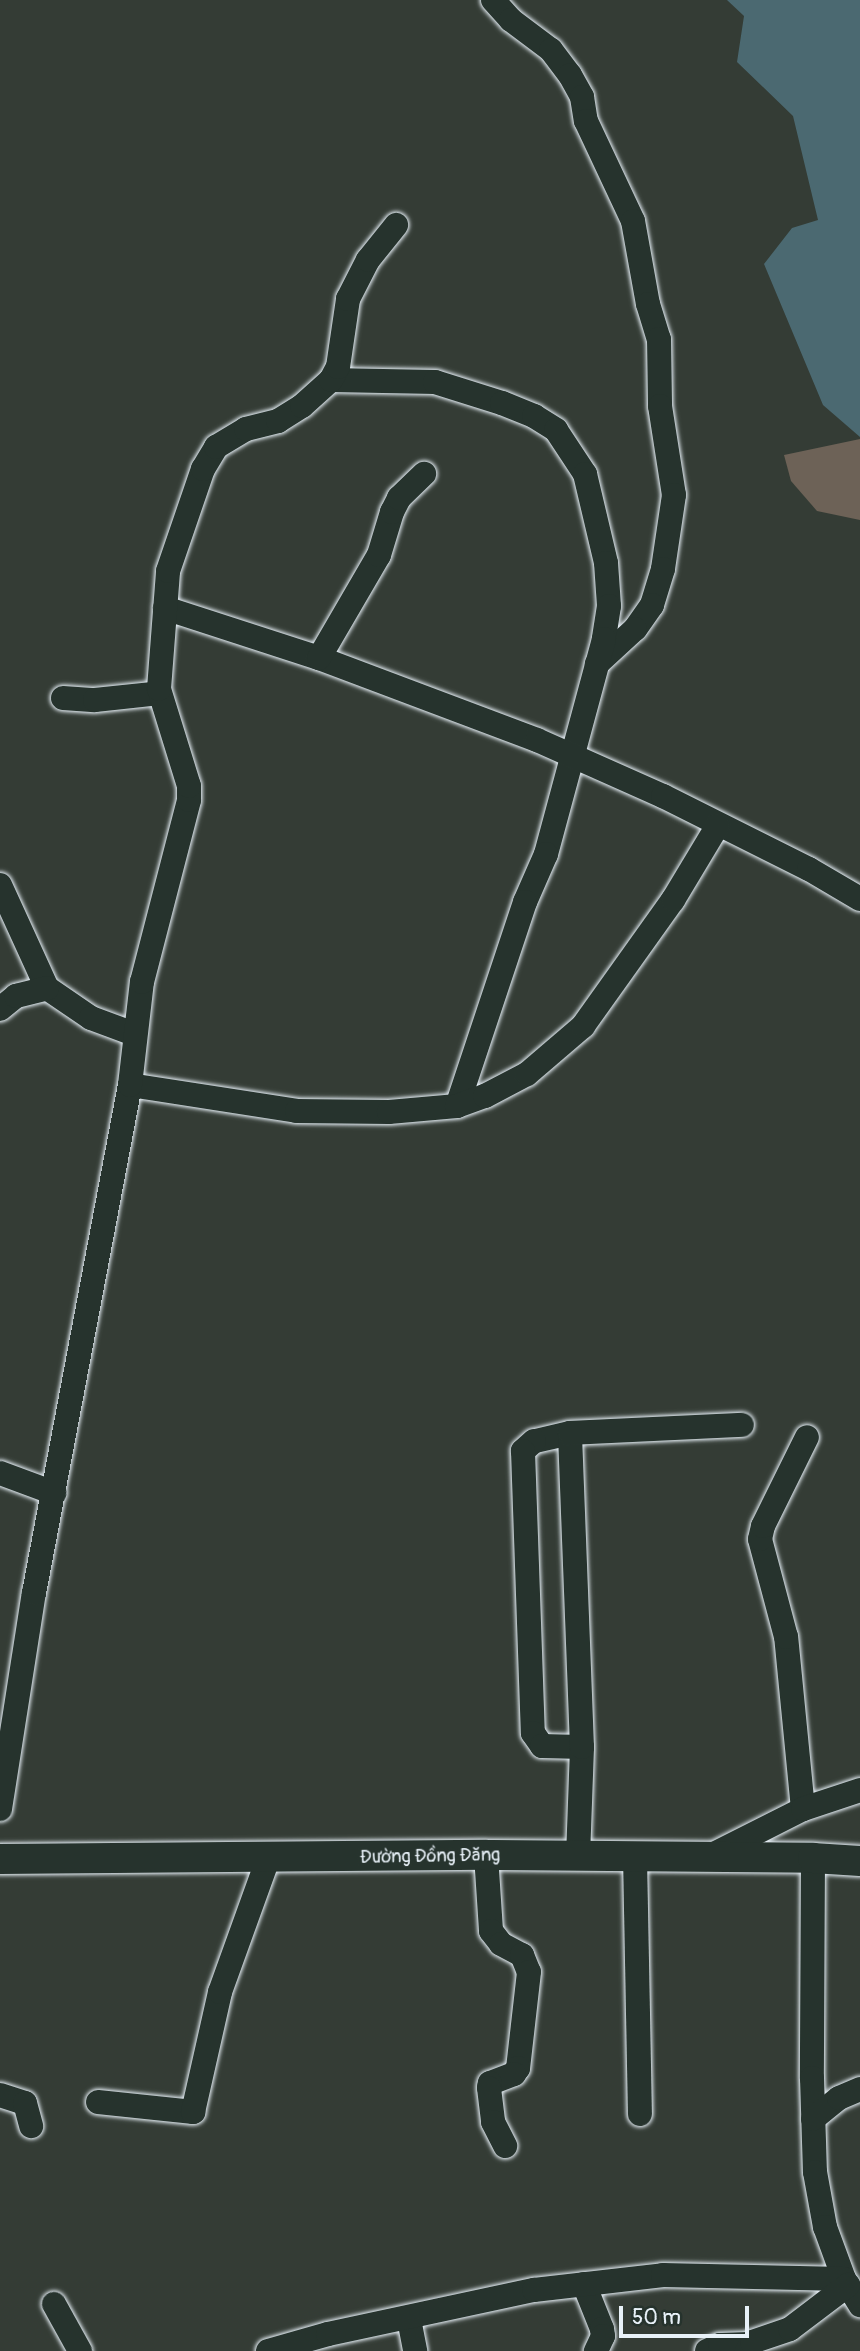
<!DOCTYPE html>
<meta charset="utf-8">
<style>
body{margin:0}
#map{position:relative;width:860px;height:2351px;overflow:hidden;background:#343c35;font-family:Pangolin,sans-serif}
div>[style]{position:absolute}
[style*='--x']{left:calc(var(--x)*1px);top:calc(var(--y)*1px);width:calc(var(--w)*1px);rotate:calc(var(--a)*1deg)}
.water>*{inset:0;background:#4b6971}
.building>*{inset:0;background:#6d6257}
.roads{filter:drop-shadow(0 0 2px #e8f1f8) drop-shadow(0 0 2px #e8f1f8)}
.minor>*{height:24px;margin:-12px;padding:0 12px;transform-origin:12px;border-radius:12px;background:#26332d}
.major>*{height:30px;margin:-15px;padding:0 15px;transform-origin:15px;border-radius:15px;background:#26332d}
span{translate:-50% -50%;white-space:nowrap;text-align:center;line-height:1.15;-webkit-text-stroke:5px #26332d;paint-order:stroke}
.street-label{font-size:18px;color:#e8f1f8}
.scale{position:absolute;left:619px;top:2306px;width:130px;height:32px;box-sizing:border-box;border:4px solid #e8f1f8;border-top:0;padding-left:9px;font-size:21px;line-height:24px;white-space:nowrap;color:#e8f1f8;-webkit-text-stroke:5px #26332d;paint-order:stroke}
</style>
<div id="map">
<div class="water">
<div style="clip-path:polygon(727px 0,860px 0,860px 437px,823px 405px,764px 264px,792px 228px,818px 220px,793px 116px,737px 62px,744px 16px)"></div>
</div>
<div class="building">
<div style="clip-path:polygon(860px 439px,860px 520px,817px 511px,791px 481px,784px 455px)"></div>
</div>
<div class="roads">
<div class="minor">
<div style="--x:493;--y:0;--w:27;--a:48"></div>
<div style="--x:511;--y:20;--w:50;--a:36.9"></div>
<div style="--x:551;--y:50;--w:31;--a:53"></div>
<div style="--x:570;--y:75;--w:25;--a:61"></div>
<div style="--x:582;--y:97;--w:24;--a:81"></div>
<div style="--x:586;--y:121;--w:110;--a:64.8"></div>
<div style="--x:633;--y:221;--w:84;--a:79.8"></div>
<div style="--x:648;--y:304;--w:37;--a:73"></div>
<div style="--x:659;--y:339;--w:67;--a:89.1"></div>
<div style="--x:660;--y:406;--w:90;--a:81.1"></div>
<div style="--x:674;--y:495;--w:75;--a:98.5"></div>
<div style="--x:663;--y:569;--w:38;--a:107"></div>
<div style="--x:652;--y:605;--w:29;--a:125"></div>
<div style="--x:635;--y:629;--w:52;--a:137.4"></div>
<div style="--x:331;--y:380;--w:104;--a:1.1"></div>
<div style="--x:435;--y:382;--w:70;--a:17.4"></div>
<div style="--x:502;--y:403;--w:35;--a:22"></div>
<div style="--x:534;--y:416;--w:26;--a:32"></div>
<div style="--x:556;--y:430;--w:53;--a:56.6"></div>
<div style="--x:585;--y:474;--w:91;--a:76.7"></div>
<div style="--x:606;--y:563;--w:43;--a:86"></div>
<div style="--x:609;--y:606;--w:33;--a:99"></div>
<div style="--x:604;--y:639;--w:223;--a:105.1"></div>
<div style="--x:546;--y:854;--w:52;--a:113.6"></div>
<div style="--x:525;--y:902;--w:215;--a:108.4"></div>
<div style="--x:165;--y:608;--w:162;--a:18"></div>
<div style="--x:319;--y:658;--w:233;--a:20.6"></div>
<div style="--x:537;--y:740;--w:138;--a:24"></div>
<div style="--x:663;--y:796;--w:163;--a:26.6"></div>
<div style="--x:809;--y:869;--w:59;--a:30.5"></div>
<div style="--x:319;--y:658;--w:119;--a:-59.8"></div>
<div style="--x:379;--y:555;--w:45;--a:-73.2"></div>
<div style="--x:392;--y:512;--w:16;--a:-63"></div>
<div style="--x:399;--y:498;--w:35;--a:-44"></div>
<div style="--x:63;--y:698;--w:32;--a:4"></div>
<div style="--x:95;--y:700;--w:65;--a:-6.1"></div>
<div style="--x:0;--y:885;--w:113;--a:65.5"></div>
<div style="--x:47;--y:988;--w:53;--a:34.3"></div>
<div style="--x:91;--y:1018;--w:46;--a:20.4"></div>
<div style="--x:0;--y:1009;--w:21;--a:-39"></div>
<div style="--x:16;--y:996;--w:32;--a:-14"></div>
<div style="--x:130;--y:1085;--w:169;--a:8.8"></div>
<div style="--x:297;--y:1111;--w:92;--a:0.6"></div>
<div style="--x:389;--y:1112;--w:68;--a:-5"></div>
<div style="--x:457;--y:1106;--w:30;--a:-20"></div>
<div style="--x:485;--y:1096;--w:47;--a:-27.6"></div>
<div style="--x:527;--y:1074;--w:74;--a:-40.6"></div>
<div style="--x:583;--y:1026;--w:155;--a:-54.5"></div>
<div style="--x:673;--y:900;--w:87;--a:-59"></div>
<div style="--x:570;--y:1433;--w:37;--a:167"></div>
<div style="--x:534;--y:1441;--w:15;--a:138"></div>
<div style="--x:523;--y:1451;--w:282;--a:88"></div>
<div style="--x:533;--y:1733;--w:16;--a:55"></div>
<div style="--x:542;--y:1746;--w:40;--a:1.4"></div>
<div style="--x:0;--y:1473;--w:58;--a:20.3"></div>
<div style="--x:0;--y:1809;--w:219;--a:-81.1"></div>
<div style="--x:34;--y:1593;--w:517;--a:-79.3"></div>
<div style="--x:130;--y:1085;--w:104;--a:-83.4"></div>
<div style="--x:142;--y:982;--w:188;--a:-75.5"></div>
<div style="--x:189;--y:800;--w:14;--a:-90"></div>
<div style="--x:189;--y:786;--w:102;--a:-107.2"></div>
<div style="--x:159;--y:689;--w:118;--a:-85.6"></div>
<div style="--x:168;--y:571;--w:108;--a:-71.1"></div>
<div style="--x:203;--y:469;--w:26;--a:-59"></div>
<div style="--x:216;--y:447;--w:35;--a:-31"></div>
<div style="--x:246;--y:429;--w:33;--a:-14"></div>
<div style="--x:278;--y:421;--w:28;--a:-32"></div>
<div style="--x:302;--y:406;--w:39;--a:-42"></div>
<div style="--x:331;--y:380;--w:15;--a:-62"></div>
<div style="--x:338;--y:367;--w:69;--a:-81.6"></div>
<div style="--x:348;--y:299;--w:44;--a:-62.9"></div>
<div style="--x:368;--y:260;--w:45;--a:-51.3"></div>
<div style="--x:803;--y:1809;--w:173;--a:-95.6"></div>
<div style="--x:786;--y:1637;--w:101;--a:-104.9"></div>
<div style="--x:760;--y:1539;--w:13;--a:-77"></div>
<div style="--x:763;--y:1526;--w:99;--a:-63.7"></div>
<div style="--x:486;--y:1855;--w:76;--a:86.2"></div>
<div style="--x:491;--y:1931;--w:16;--a:52"></div>
<div style="--x:501;--y:1944;--w:24;--a:28"></div>
<div style="--x:522;--y:1955;--w:18;--a:68"></div>
<div style="--x:529;--y:1972;--w:97;--a:96.5"></div>
<div style="--x:518;--y:2068;--w:7;--a:124"></div>
<div style="--x:514;--y:2074;--w:26;--a:159"></div>
<div style="--x:490;--y:2083;--w:5;--a:101"></div>
<div style="--x:489;--y:2088;--w:34;--a:83"></div>
<div style="--x:493;--y:2122;--w:27;--a:63"></div>
<div style="--x:710;--y:1856;--w:104;--a:-26.8"></div>
<div style="--x:803;--y:1809;--w:60;--a:-18.4"></div>
<div style="--x:578;--y:1857;--w:110;--a:-87.9"></div>
<div style="--x:582;--y:1747;--w:314;--a:-92.2"></div>
<div style="--x:570;--y:1433;--w:172;--a:-2.7"></div>
<div style="--x:635;--y:1857;--w:257;--a:88.9"></div>
<div style="--x:813;--y:1858;--w:220;--a:90.3"></div>
<div style="--x:812;--y:2078;--w:94;--a:88.2"></div>
<div style="--x:815;--y:2172;--w:56;--a:79.7"></div>
<div style="--x:825;--y:2227;--w:55;--a:69.9"></div>
<div style="--x:844;--y:2279;--w:31;--a:58"></div>
<div style="--x:0;--y:2095;--w:26;--a:18"></div>
<div style="--x:25;--y:2103;--w:24;--a:75"></div>
<div style="--x:98;--y:2102;--w:96;--a:6"></div>
<div style="--x:193;--y:2112;--w:123;--a:-77.3"></div>
<div style="--x:220;--y:1992;--w:141;--a:-70.2"></div>
<div style="--x:813;--y:2119;--w:33;--a:-39"></div>
<div style="--x:839;--y:2098;--w:23;--a:-23"></div>
<div style="--x:584;--y:2284;--w:48;--a:68.2"></div>
<div style="--x:602;--y:2329;--w:7;--a:82"></div>
<div style="--x:603;--y:2336;--w:17;--a:115"></div>
<div style="--x:54;--y:2304;--w:54;--a:61"></div>
<div style="--x:409;--y:2319;--w:33;--a:79"></div>
<div style="--x:268;--y:2351;--w:62;--a:-15.8"></div>
<div style="--x:328;--y:2334;--w:211;--a:-12.1"></div>
<div style="--x:534;--y:2290;--w:130;--a:-6.6"></div>
<div style="--x:663;--y:2275;--w:181;--a:1.3"></div>
<div style="--x:707;--y:2351;--w:14;--a:-25"></div>
<div style="--x:720;--y:2345;--w:29;--a:-2"></div>
<div style="--x:747;--y:2351;--w:10;--a:-61"></div>
<div style="--x:752;--y:2342;--w:40;--a:-18.9"></div>
<div style="--x:790;--y:2329;--w:73;--a:-37.2"></div>
</div>
<div class="major">
<div style="--x:0;--y:1859;--w:486;--a:-0.5"></div>
<div style="--x:486;--y:1855;--w:327;--a:0.5"></div>
<div style="--x:813;--y:1858;--w:47;--a:3.7"></div>
</div>
</div>
<div class="street-label">
<span style="left:430px;top:1857px;rotate:-1deg">Đường Đồng Đăng</span>
</div>
<div class="scale">50 m</div>
</div>
